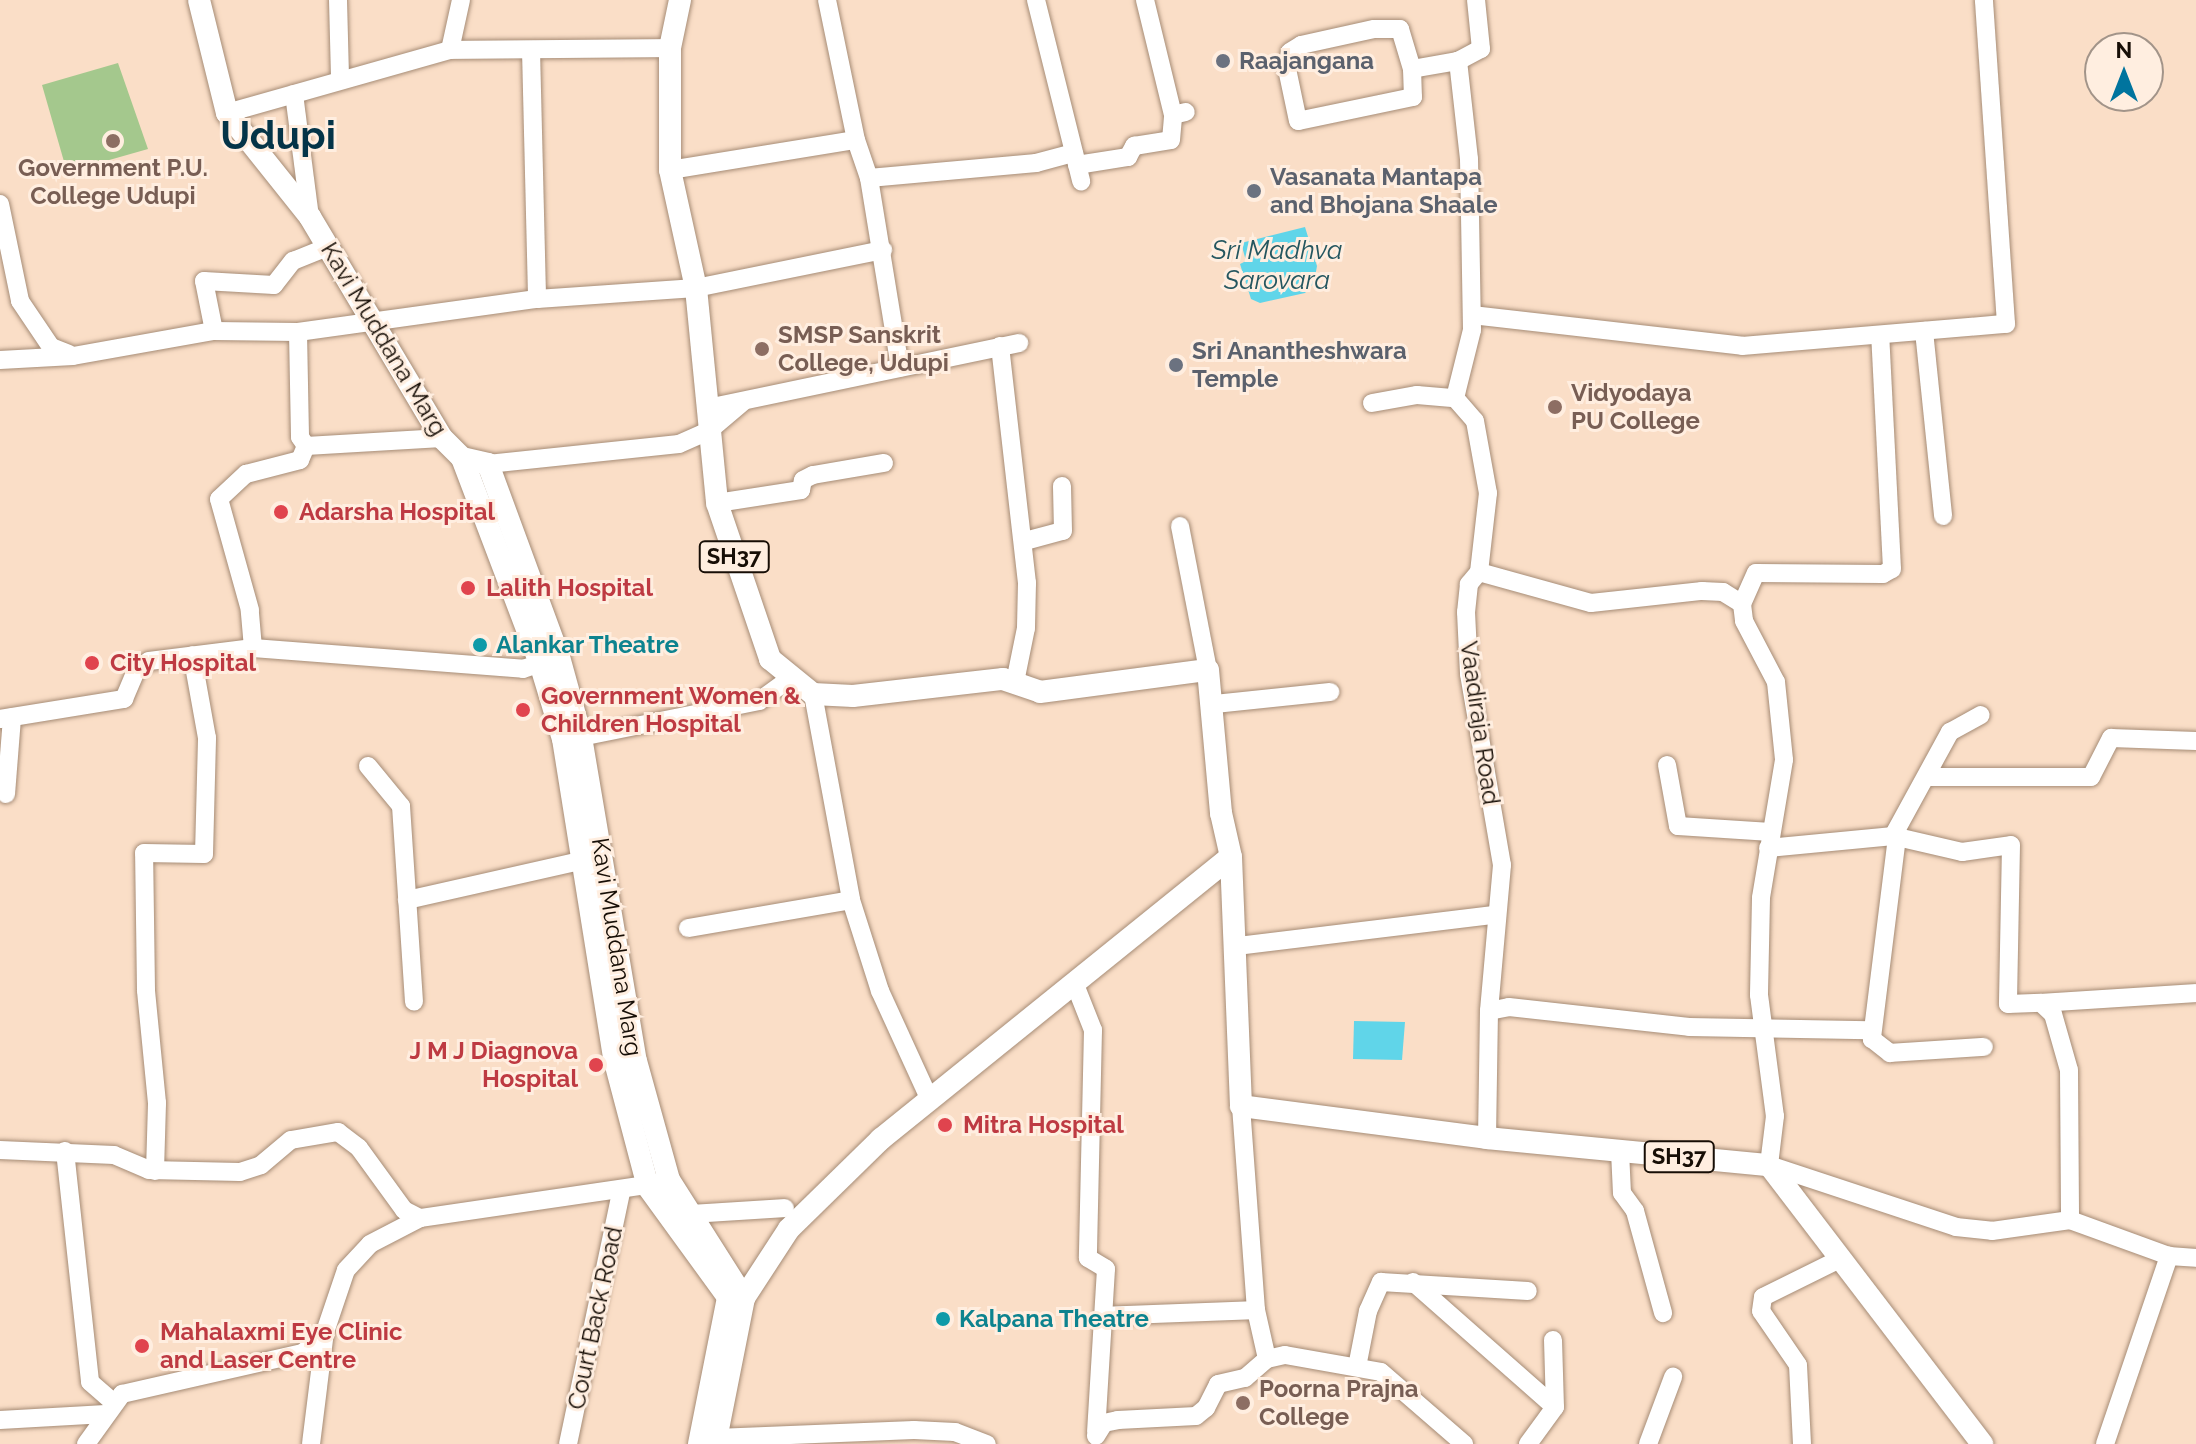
<!DOCTYPE html>
<style>
body{margin:0}
#map{position:relative;width:2196px;height:1444px;overflow:hidden;background:#fadec7;font-family:Raleway,sans-serif}
div>[style]{position:absolute}
[style*='--x']{left:calc(var(--x)*1px);top:calc(var(--y)*1px);width:calc(var(--w)*1px);rotate:calc(var(--a)*1deg)}
.green>*{inset:0;background:#a4c88d}
.water>*{inset:0;background:#60d5e9}
.roads{filter:drop-shadow(0 0 2px #a68c76) drop-shadow(0 0 2px #a68c76)}
.minor>*{height:18px;margin:-9px;padding:0 9px;transform-origin:9px;border-radius:9px;background:#fff}
.major>*{height:22px;margin:-11px;padding:0 11px;transform-origin:11px;border-radius:11px;background:#fff}
.dots>*{width:22px;height:22px;translate:-50% -50%;box-sizing:border-box;border:4px solid #ffeee0;border-radius:50%}
span{translate:-50% -50%;white-space:nowrap;text-align:center;line-height:1.15;-webkit-text-stroke:6px #ffeee0;paint-order:stroke}
.shield-label span{padding:2px 6px;background:#ffeee0;border:2px solid;border-radius:6px;-webkit-text-stroke-width:0}
.shield-label{font-size:22px;color:#170e06;font-weight:700}
.worship-label{font-size:24px;color:#5b616d;font-weight:700}
.left{translate:0 -50%;text-align:left}
.education-label{font-size:24px;color:#785e54;font-weight:700}
.street-label{font-size:24px;color:#170e06}
.health-label{font-size:24px;color:#be3a42;font-weight:700}
.right{translate:-100% -50%;text-align:right}
.culture-label{font-size:24px;color:#0d838f;font-weight:700}
.water-label{font-size:26px;color:#24565f;font-style:italic}
.town-label{font-size:40px;color:#043448;font-weight:700}
.north{position:absolute;left:2084px;top:32px;width:80px;height:80px;box-sizing:border-box;background:#ffeee0;border:2px solid #a29489;border-radius:50%;rotate:0deg;font-size:22px;font-weight:700;line-height:32px;text-align:center;color:#170e06}
.north::after{content:'';display:block;margin:auto;width:28px;height:36px;background:#00749e;clip-path:polygon(50% 0,100% 100%,50% 72%,0 100%)}
</style>
<div id="map">
<div class="green">
<div style="clip-path:polygon(118px 63px,148px 149px,67px 172px,42px 85px)"></div>
</div>
<div class="water">
<div style="clip-path:polygon(1305px 227px,1317px 266px,1314px 283px,1305px 293px,1260px 303px,1251px 299px,1240px 264px,1246px 261px,1241px 243px)"></div>
<div style="clip-path:polygon(1354px 1021px,1405px 1022px,1402px 1060px,1353px 1059px)"></div>
</div>
<div class="roads">
<div class="minor">
<div style="--x:338;--y:0;--w:78;--a:88.5"></div>
<div style="--x:827;--y:0;--w:143;--a:78.3"></div>
<div style="--x:856;--y:140;--w:40;--a:71.1"></div>
<div style="--x:869;--y:178;--w:192;--a:80.7"></div>
<div style="--x:1036;--y:0;--w:187;--a:76"></div>
<div style="--x:1145;--y:0;--w:118;--a:76.3"></div>
<div style="--x:1173;--y:115;--w:13;--a:-13"></div>
<div style="--x:450;--y:50;--w:51;--a:-77.6"></div>
<div style="--x:531;--y:50;--w:249;--a:88.6"></div>
<div style="--x:1412;--y:69;--w:28;--a:88"></div>
<div style="--x:1413;--y:97;--w:117;--a:168.2"></div>
<div style="--x:1298;--y:121;--w:53;--a:-101.9"></div>
<div style="--x:1287;--y:69;--w:17;--a:-80"></div>
<div style="--x:1290;--y:52;--w:13;--a:-32"></div>
<div style="--x:1301;--y:45;--w:75;--a:-12.4"></div>
<div style="--x:1374;--y:29;--w:26;--a:0"></div>
<div style="--x:1400;--y:29;--w:42;--a:73.3"></div>
<div style="--x:1412;--y:69;--w:47;--a:-9.9"></div>
<div style="--x:294;--y:94;--w:124;--a:82.6"></div>
<div style="--x:227;--y:113;--w:232;--a:-15.8"></div>
<div style="--x:450;--y:50;--w:220;--a:-0.5"></div>
<div style="--x:1077;--y:165;--w:52;--a:-8.9"></div>
<div style="--x:1128;--y:157;--w:13;--a:-61"></div>
<div style="--x:1134;--y:146;--w:37;--a:-9"></div>
<div style="--x:1171;--y:140;--w:25;--a:-85"></div>
<div style="--x:670;--y:170;--w:188;--a:-9.2"></div>
<div style="--x:869;--y:178;--w:168;--a:-5.1"></div>
<div style="--x:1036;--y:163;--w:39;--a:-15"></div>
<div style="--x:0;--y:204;--w:99;--a:78.3"></div>
<div style="--x:20;--y:301;--w:55;--a:56"></div>
<div style="--x:51;--y:347;--w:19;--a:21"></div>
<div style="--x:1472;--y:315;--w:272;--a:6.5"></div>
<div style="--x:1742;--y:346;--w:265;--a:-4.8"></div>
<div style="--x:2006;--y:324;--w:325;--a:-93.9"></div>
<div style="--x:214;--y:331;--w:51;--a:-101.3"></div>
<div style="--x:204;--y:281;--w:70;--a:3.3"></div>
<div style="--x:274;--y:285;--w:31;--a:-52"></div>
<div style="--x:293;--y:261;--w:38;--a:-22"></div>
<div style="--x:1924;--y:331;--w:186;--a:84.1"></div>
<div style="--x:298;--y:332;--w:105;--a:88.9"></div>
<div style="--x:300;--y:437;--w:11;--a:56"></div>
<div style="--x:1000;--y:346;--w:239;--a:83.5"></div>
<div style="--x:1027;--y:583;--w:45;--a:91.3"></div>
<div style="--x:1026;--y:628;--w:55;--a:101.5"></div>
<div style="--x:0;--y:360;--w:73;--a:-3.1"></div>
<div style="--x:73;--y:356;--w:143;--a:-10.1"></div>
<div style="--x:214;--y:331;--w:84;--a:0.7"></div>
<div style="--x:298;--y:332;--w:241;--a:-7.9"></div>
<div style="--x:537;--y:299;--w:159;--a:-4"></div>
<div style="--x:696;--y:288;--w:191;--a:-11.5"></div>
<div style="--x:1455;--y:398;--w:30;--a:49"></div>
<div style="--x:1475;--y:421;--w:73;--a:79.8"></div>
<div style="--x:1488;--y:493;--w:80;--a:96.5"></div>
<div style="--x:1479;--y:572;--w:16;--a:130"></div>
<div style="--x:1469;--y:584;--w:28;--a:96"></div>
<div style="--x:1466;--y:612;--w:62;--a:87.2"></div>
<div style="--x:1469;--y:674;--w:194;--a:80.2"></div>
<div style="--x:1502;--y:865;--w:147;--a:95.1"></div>
<div style="--x:1489;--y:1011;--w:127;--a:90.9"></div>
<div style="--x:1455;--y:398;--w:70;--a:-76"></div>
<div style="--x:1472;--y:330;--w:171;--a:-91"></div>
<div style="--x:1469;--y:159;--w:99;--a:-96.4"></div>
<div style="--x:1458;--y:61;--w:26;--a:-28"></div>
<div style="--x:1481;--y:49;--w:49;--a:-95.8"></div>
<div style="--x:1372;--y:403;--w:46;--a:-10.1"></div>
<div style="--x:1417;--y:395;--w:38;--a:5"></div>
<div style="--x:708;--y:408;--w:318;--a:-11.8"></div>
<div style="--x:306;--y:446;--w:136;--a:-3.4"></div>
<div style="--x:488;--y:464;--w:192;--a:-6"></div>
<div style="--x:679;--y:444;--w:34;--a:-24"></div>
<div style="--x:710;--y:430;--w:43;--a:-40.3"></div>
<div style="--x:717;--y:503;--w:85;--a:-8.8"></div>
<div style="--x:801;--y:490;--w:10;--a:-79"></div>
<div style="--x:803;--y:480;--w:11;--a:-27"></div>
<div style="--x:813;--y:475;--w:72;--a:-9.6"></div>
<div style="--x:1180;--y:526;--w:147;--a:79"></div>
<div style="--x:1025;--y:541;--w:39;--a:-15"></div>
<div style="--x:1063;--y:531;--w:45;--a:-91.3"></div>
<div style="--x:1479;--y:572;--w:116;--a:15.5"></div>
<div style="--x:1591;--y:603;--w:112;--a:-6.2"></div>
<div style="--x:1702;--y:591;--w:21;--a:3"></div>
<div style="--x:1723;--y:592;--w:22;--a:32"></div>
<div style="--x:1742;--y:604;--w:17;--a:83"></div>
<div style="--x:1744;--y:621;--w:69;--a:62.3"></div>
<div style="--x:1776;--y:682;--w:78;--a:84.1"></div>
<div style="--x:1784;--y:760;--w:140;--a:99.5"></div>
<div style="--x:1761;--y:898;--w:97;--a:91.2"></div>
<div style="--x:1759;--y:995;--w:122;--a:82.5"></div>
<div style="--x:1775;--y:1116;--w:49;--a:97"></div>
<div style="--x:1769;--y:1165;--w:197;--a:18.3"></div>
<div style="--x:1956;--y:1227;--w:36;--a:6"></div>
<div style="--x:1992;--y:1231;--w:79;--a:-8"></div>
<div style="--x:1742;--y:604;--w:34;--a:-66"></div>
<div style="--x:1756;--y:573;--w:127;--a:0.5"></div>
<div style="--x:1883;--y:574;--w:10;--a:-29"></div>
<div style="--x:1892;--y:569;--w:234;--a:-92.9"></div>
<div style="--x:253;--y:648;--w:38;--a:-95"></div>
<div style="--x:250;--y:610;--w:115;--a:-105.6"></div>
<div style="--x:219;--y:499;--w:37;--a:-43"></div>
<div style="--x:246;--y:474;--w:56;--a:-14.5"></div>
<div style="--x:300;--y:460;--w:15;--a:-67"></div>
<div style="--x:813;--y:694;--w:209;--a:79.5"></div>
<div style="--x:851;--y:900;--w:96;--a:72.3"></div>
<div style="--x:880;--y:991;--w:118;--a:65.4"></div>
<div style="--x:1214;--y:704;--w:117;--a:-5.9"></div>
<div style="--x:0;--y:719;--w:126;--a:-9.2"></div>
<div style="--x:124;--y:699;--w:30;--a:-67"></div>
<div style="--x:136;--y:671;--w:16;--a:-38"></div>
<div style="--x:149;--y:661;--w:105;--a:-7.1"></div>
<div style="--x:253;--y:648;--w:271;--a:4.4"></div>
<div style="--x:523;--y:669;--w:18;--a:-19"></div>
<div style="--x:581;--y:737;--w:182;--a:-11.4"></div>
<div style="--x:759;--y:701;--w:37;--a:-36"></div>
<div style="--x:1667;--y:765;--w:62;--a:79.8"></div>
<div style="--x:1678;--y:826;--w:93;--a:3.7"></div>
<div style="--x:368;--y:766;--w:52;--a:50.5"></div>
<div style="--x:401;--y:806;--w:196;--a:86.2"></div>
<div style="--x:1926;--y:777;--w:165;--a:0"></div>
<div style="--x:2091;--y:777;--w:44;--a:-62.9"></div>
<div style="--x:2111;--y:738;--w:85;--a:2"></div>
<div style="--x:6;--y:794;--w:77;--a:-85.5"></div>
<div style="--x:1893;--y:836;--w:119;--a:-61.3"></div>
<div style="--x:1950;--y:732;--w:35;--a:-29"></div>
<div style="--x:1897;--y:837;--w:204;--a:97.1"></div>
<div style="--x:1872;--y:1039;--w:23;--a:38"></div>
<div style="--x:1890;--y:1053;--w:94;--a:-3.7"></div>
<div style="--x:1768;--y:848;--w:126;--a:-5.5"></div>
<div style="--x:1893;--y:836;--w:71;--a:13.1"></div>
<div style="--x:1962;--y:852;--w:49;--a:-8.1"></div>
<div style="--x:2011;--y:845;--w:159;--a:91.1"></div>
<div style="--x:2008;--y:1004;--w:33;--a:-2"></div>
<div style="--x:2041;--y:1003;--w:16;--a:43"></div>
<div style="--x:2053;--y:1014;--w:58;--a:74.1"></div>
<div style="--x:2069;--y:1070;--w:150;--a:89.6"></div>
<div style="--x:2070;--y:1220;--w:105;--a:20"></div>
<div style="--x:407;--y:900;--w:182;--a:-12.7"></div>
<div style="--x:688;--y:928;--w:165;--a:-9.7"></div>
<div style="--x:1237;--y:946;--w:260;--a:-6.9"></div>
<div style="--x:1074;--y:982;--w:52;--a:68.4"></div>
<div style="--x:1093;--y:1030;--w:228;--a:91.3"></div>
<div style="--x:1088;--y:1258;--w:21;--a:31"></div>
<div style="--x:1106;--y:1269;--w:163;--a:93.5"></div>
<div style="--x:2041;--y:1003;--w:155;--a:-3.7"></div>
<div style="--x:1489;--y:1011;--w:20;--a:-11"></div>
<div style="--x:1509;--y:1007;--w:181;--a:6.3"></div>
<div style="--x:1689;--y:1027;--w:180;--a:1"></div>
<div style="--x:1241;--y:1106;--w:205;--a:85.8"></div>
<div style="--x:1256;--y:1310;--w:50;--a:77.3"></div>
<div style="--x:0;--y:1150;--w:114;--a:2.5"></div>
<div style="--x:114;--y:1155;--w:38;--a:23"></div>
<div style="--x:149;--y:1170;--w:91;--a:1.3"></div>
<div style="--x:240;--y:1172;--w:22;--a:-18"></div>
<div style="--x:261;--y:1165;--w:39;--a:-40"></div>
<div style="--x:291;--y:1140;--w:48;--a:-9.7"></div>
<div style="--x:338;--y:1132;--w:26;--a:37"></div>
<div style="--x:359;--y:1148;--w:77;--a:54"></div>
<div style="--x:404;--y:1210;--w:18;--a:27"></div>
<div style="--x:65;--y:1151;--w:232;--a:83.8"></div>
<div style="--x:90;--y:1382;--w:32;--a:41"></div>
<div style="--x:1620;--y:1151;--w:42;--a:87.3"></div>
<div style="--x:1622;--y:1193;--w:22;--a:54"></div>
<div style="--x:1635;--y:1211;--w:106;--a:74.6"></div>
<div style="--x:155;--y:1171;--w:68;--a:-88.3"></div>
<div style="--x:157;--y:1103;--w:114;--a:-95.6"></div>
<div style="--x:146;--y:990;--w:137;--a:-90.8"></div>
<div style="--x:144;--y:853;--w:60;--a:1"></div>
<div style="--x:204;--y:854;--w:116;--a:-88.5"></div>
<div style="--x:207;--y:738;--w:84;--a:-100.2"></div>
<div style="--x:692;--y:1214;--w:93;--a:-3.7"></div>
<div style="--x:1413;--y:1282;--w:189;--a:41.4"></div>
<div style="--x:1555;--y:1407;--w:46;--a:126.1"></div>
<div style="--x:1103;--y:1316;--w:153;--a:-2.2"></div>
<div style="--x:1553;--y:1340;--w:67;--a:88.3"></div>
<div style="--x:1357;--y:1367;--w:57;--a:-78.9"></div>
<div style="--x:1368;--y:1311;--w:32;--a:-66"></div>
<div style="--x:1381;--y:1282;--w:147;--a:3.5"></div>
<div style="--x:0;--y:1420;--w:106;--a:-3.2"></div>
<div style="--x:1096;--y:1436;--w:15;--a:-58"></div>
<div style="--x:1104;--y:1423;--w:14;--a:-12"></div>
<div style="--x:1118;--y:1420;--w:78;--a:-2.9"></div>
<div style="--x:1196;--y:1416;--w:13;--a:-39"></div>
<div style="--x:1206;--y:1408;--w:27;--a:-63"></div>
<div style="--x:1218;--y:1384;--w:28;--a:-13"></div>
<div style="--x:1245;--y:1378;--w:29;--a:-41"></div>
<div style="--x:1267;--y:1359;--w:18;--a:-13"></div>
<div style="--x:1285;--y:1355;--w:97;--a:10"></div>
<div style="--x:1381;--y:1372;--w:110;--a:40.9"></div>
<div style="--x:716;--y:1438;--w:198;--a:-2.3"></div>
<div style="--x:914;--y:1430;--w:41;--a:2.8"></div>
<div style="--x:955;--y:1432;--w:34;--a:21"></div>
<div style="--x:86;--y:1444;--w:62;--a:-54.2"></div>
<div style="--x:122;--y:1394;--w:186;--a:-12.8"></div>
<div style="--x:303;--y:1353;--w:30;--a:-44"></div>
<div style="--x:325;--y:1332;--w:65;--a:-71.3"></div>
<div style="--x:346;--y:1270;--w:35;--a:-47"></div>
<div style="--x:370;--y:1244;--w:56;--a:-27.5"></div>
<div style="--x:420;--y:1218;--w:242;--a:-8.3"></div>
<div style="--x:311;--y:1444;--w:113;--a:-82.9"></div>
<div style="--x:568;--y:1444;--w:258;--a:-78.1"></div>
<div style="--x:1648;--y:1444;--w:72;--a:-69.5"></div>
<div style="--x:1802;--y:1444;--w:79;--a:-92.9"></div>
<div style="--x:1798;--y:1365;--w:65;--a:-124.4"></div>
<div style="--x:1761;--y:1311;--w:14;--a:-82"></div>
<div style="--x:1763;--y:1297;--w:88;--a:-26.3"></div>
<div style="--x:2105;--y:1444;--w:199;--a:-71.2"></div>
<div style="--x:2169;--y:1256;--w:27;--a:4"></div>
</div>
<div class="major">
<div style="--x:199;--y:0;--w:116;--a:76.1"></div>
<div style="--x:227;--y:113;--w:133;--a:51.4"></div>
<div style="--x:310;--y:217;--w:257;--a:59.2"></div>
<div style="--x:442;--y:438;--w:28;--a:45"></div>
<div style="--x:462;--y:458;--w:219;--a:69.2"></div>
<div style="--x:540;--y:663;--w:79;--a:73.2"></div>
<div style="--x:563;--y:739;--w:327;--a:80.9"></div>
<div style="--x:615;--y:1062;--w:129;--a:75.2"></div>
<div style="--x:648;--y:1187;--w:136;--a:54"></div>
<div style="--x:680;--y:0;--w:49;--a:101.8"></div>
<div style="--x:670;--y:48;--w:122;--a:90"></div>
<div style="--x:670;--y:170;--w:121;--a:77.6"></div>
<div style="--x:696;--y:288;--w:216;--a:84.4"></div>
<div style="--x:717;--y:503;--w:165;--a:71.2"></div>
<div style="--x:770;--y:659;--w:55;--a:39.1"></div>
<div style="--x:813;--y:694;--w:40;--a:2.9"></div>
<div style="--x:853;--y:696;--w:151;--a:-6.5"></div>
<div style="--x:1003;--y:679;--w:39;--a:19"></div>
<div style="--x:1040;--y:692;--w:169;--a:-7.5"></div>
<div style="--x:1208;--y:670;--w:144;--a:84.8"></div>
<div style="--x:1221;--y:813;--w:45;--a:77.2"></div>
<div style="--x:1231;--y:857;--w:249;--a:87.7"></div>
<div style="--x:1241;--y:1106;--w:248;--a:7.4"></div>
<div style="--x:1487;--y:1138;--w:283;--a:5.5"></div>
<div style="--x:1769;--y:1165;--w:351;--a:52.6"></div>
<div style="--x:462;--y:458;--w:27;--a:13"></div>
<div style="--x:488;--y:464;--w:206;--a:69.8"></div>
<div style="--x:559;--y:657;--w:83;--a:74.6"></div>
<div style="--x:581;--y:737;--w:329;--a:80.4"></div>
<div style="--x:636;--y:1061;--w:123;--a:74.5"></div>
<div style="--x:669;--y:1180;--w:140;--a:57.6"></div>
<div style="--x:744;--y:1298;--w:149;--a:101.2"></div>
<div style="--x:734;--y:1298;--w:10;--a:0"></div>
<div style="--x:744;--y:1298;--w:82;--a:-56.9"></div>
<div style="--x:789;--y:1229;--w:129;--a:-44.4"></div>
<div style="--x:881;--y:1139;--w:449;--a:-38.9"></div>
<div style="--x:699;--y:1444;--w:150;--a:-78.8"></div>
</div>
</div>
<div class="dots">
<div style="left:1223px;top:61px;background:#6b7280"></div>
<div style="left:113px;top:141px;background:#8d6e63"></div>
<div style="left:1254px;top:191px;background:#6b7280"></div>
<div style="left:762px;top:349px;background:#8d6e63"></div>
<div style="left:1176px;top:365px;background:#6b7280"></div>
<div style="left:1555px;top:407px;background:#8d6e63"></div>
<div style="left:281px;top:512px;background:#e0444e"></div>
<div style="left:468px;top:588px;background:#e0444e"></div>
<div style="left:480px;top:645px;background:#0f9aa8"></div>
<div style="left:92px;top:663px;background:#e0444e"></div>
<div style="left:523px;top:710px;background:#e0444e"></div>
<div style="left:596px;top:1065px;background:#e0444e"></div>
<div style="left:945px;top:1125px;background:#e0444e"></div>
<div style="left:943px;top:1319px;background:#0f9aa8"></div>
<div style="left:142px;top:1346px;background:#e0444e"></div>
<div style="left:1243px;top:1403px;background:#8d6e63"></div>
</div>
<div class="shield-label">
<span style="left:734px;top:557px">SH37</span>
<span style="left:1679px;top:1157px">SH37</span>
</div>
<div class="worship-label">
<span class="left" style="left:1239px;top:61px">Raajangana</span>
<span class="left" style="left:1270px;top:191px">Vasanata Mantapa<br>and Bhojana Shaale</span>
<span class="left" style="left:1192px;top:365px">Sri Anantheshwara<br>Temple</span>
</div>
<div class="education-label">
<span style="left:113px;top:182px">Government P.U.<br>College Udupi</span>
<span class="left" style="left:778px;top:349px">SMSP Sanskrit<br>College, Udupi</span>
<span class="left" style="left:1571px;top:407px">Vidyodaya<br>PU College</span>
<span class="left" style="left:1259px;top:1403px">Poorna Prajna<br>College</span>
</div>
<div class="street-label">
<span style="left:384px;top:339px;rotate:59deg">Kavi Muddana Marg</span>
<span style="left:1480px;top:723px;rotate:82deg">Vaadiraja Road</span>
<span style="left:617px;top:947px;rotate:81deg">Kavi Muddana Marg</span>
<span style="left:595px;top:1318px;rotate:-78deg">Court Back Road</span>
</div>
<div class="health-label">
<span class="left" style="left:299px;top:512px">Adarsha Hospital</span>
<span class="left" style="left:486px;top:588px">Lalith Hospital</span>
<span class="left" style="left:110px;top:663px">City Hospital</span>
<span class="left" style="left:541px;top:710px">Government Women &amp;<br>Children Hospital</span>
<span class="right" style="left:578px;top:1065px">J M J Diagnova<br>Hospital</span>
<span class="left" style="left:963px;top:1125px">Mitra Hospital</span>
<span class="left" style="left:160px;top:1346px">Mahalaxmi Eye Clinic<br>and Laser Centre</span>
</div>
<div class="culture-label">
<span class="left" style="left:496px;top:645px">Alankar Theatre</span>
<span class="left" style="left:959px;top:1319px">Kalpana Theatre</span>
</div>
<div class="water-label">
<span style="left:1277px;top:266px">Sri Madhva<br>Sarovara</span>
</div>
<div class="town-label">
<span style="left:278px;top:135px">Udupi</span>
</div>
<div class="north">N</div>
</div>
